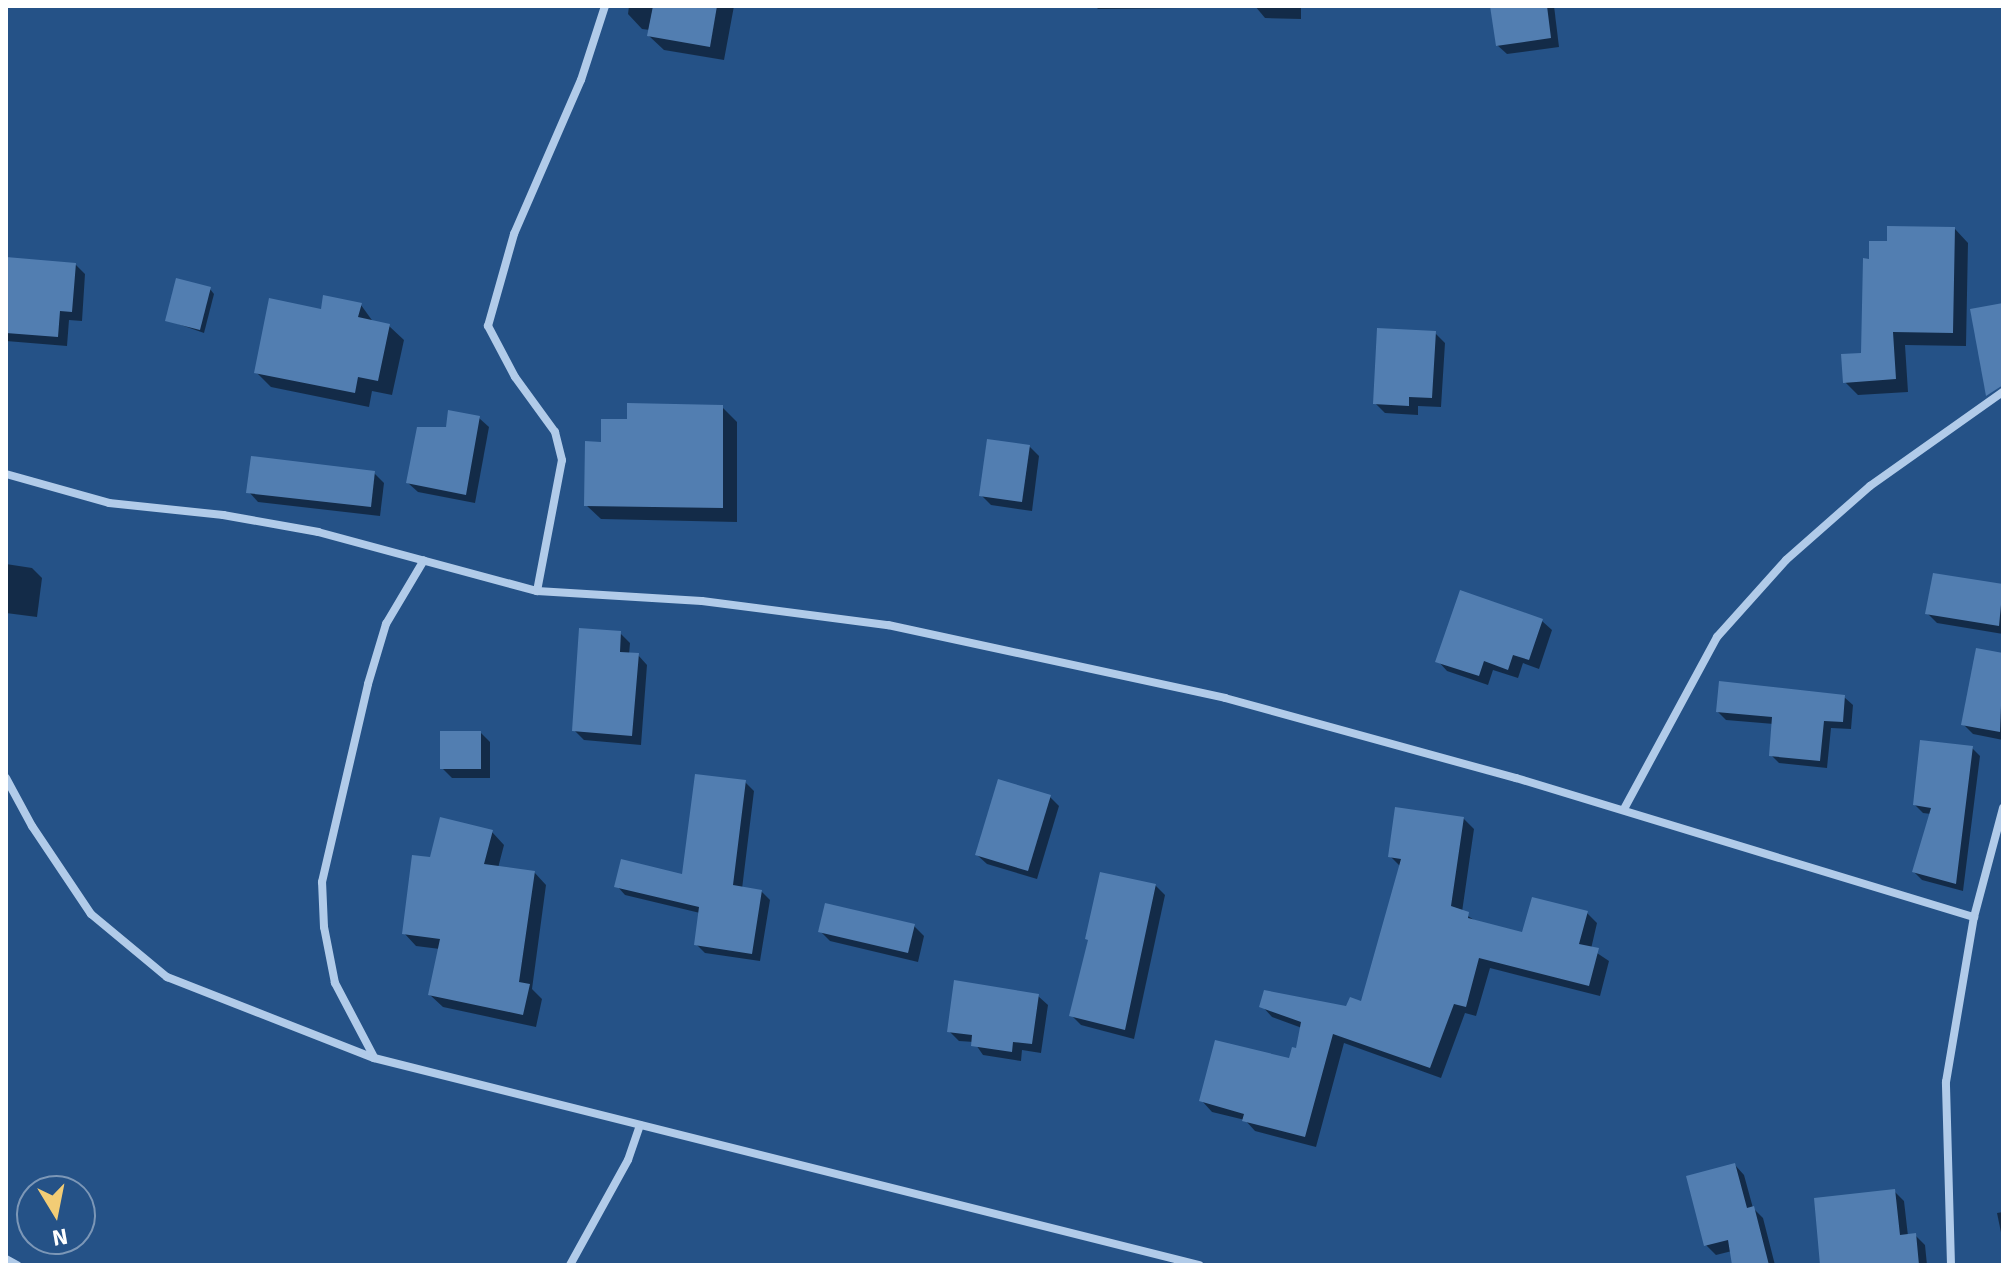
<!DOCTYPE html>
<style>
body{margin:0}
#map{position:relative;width:2009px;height:1271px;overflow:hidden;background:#255287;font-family:Signika,sans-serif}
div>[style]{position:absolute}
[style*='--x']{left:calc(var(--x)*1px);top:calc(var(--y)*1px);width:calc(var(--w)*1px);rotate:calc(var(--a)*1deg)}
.shadow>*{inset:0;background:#0007}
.building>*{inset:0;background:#527eb1}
.street>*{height:8px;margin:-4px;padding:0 4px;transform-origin:4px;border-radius:4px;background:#b1cbe9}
span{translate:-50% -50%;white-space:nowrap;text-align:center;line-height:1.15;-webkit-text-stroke:8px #255287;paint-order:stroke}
.frame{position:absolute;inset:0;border:8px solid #fff;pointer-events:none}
.north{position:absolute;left:16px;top:1175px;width:80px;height:80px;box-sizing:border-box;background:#255287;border:2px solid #7c97b7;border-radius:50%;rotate:170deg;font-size:22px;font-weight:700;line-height:32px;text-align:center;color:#fff}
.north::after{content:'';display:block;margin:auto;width:28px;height:36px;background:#f2cc75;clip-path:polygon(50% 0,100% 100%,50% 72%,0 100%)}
</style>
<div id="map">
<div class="shadow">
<div style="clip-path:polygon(629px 6px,734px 6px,724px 60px,664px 50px,649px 36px,650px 30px,642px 29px,628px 14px)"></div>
<div style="clip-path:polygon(1095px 6px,1186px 6px,1186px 8px,1098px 9px)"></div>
<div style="clip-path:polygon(1255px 6px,1301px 6px,1301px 19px,1265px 18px)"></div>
<div style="clip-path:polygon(1492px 6px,1554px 6px,1559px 47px,1507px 54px,1497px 45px)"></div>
<div style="clip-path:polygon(1955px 229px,1968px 243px,1966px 346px,1905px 345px,1908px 392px,1858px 395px,1845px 382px,1863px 354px,1871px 261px,1889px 243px)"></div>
<div style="clip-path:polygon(6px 259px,76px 265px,85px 274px,82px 321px,69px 320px,67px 346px,6px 341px)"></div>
<div style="clip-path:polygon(210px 289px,214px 294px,204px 333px,167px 320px)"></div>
<div style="clip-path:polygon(361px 305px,374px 323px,389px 326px,404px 340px,392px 395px,372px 391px,369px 407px,271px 387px,256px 372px,323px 311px)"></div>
<div style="clip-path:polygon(1435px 333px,1445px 343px,1441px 407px,1418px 406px,1418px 415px,1385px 413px,1375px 403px)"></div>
<div style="clip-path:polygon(722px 407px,737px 422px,737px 522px,601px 519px,586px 505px,602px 444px,629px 421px)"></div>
<div style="clip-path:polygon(479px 418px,489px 427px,475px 503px,418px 492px,408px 483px,448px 429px)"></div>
<div style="clip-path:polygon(1029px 446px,1039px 456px,1032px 511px,991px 505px,981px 495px)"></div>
<div style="clip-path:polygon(374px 473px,384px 483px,380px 516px,258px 502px,249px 492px)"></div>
<div style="clip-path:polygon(6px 564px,32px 568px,42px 578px,37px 617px,6px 613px)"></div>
<div style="clip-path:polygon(1934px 575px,2003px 586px,2003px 634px,1937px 623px,1927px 613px)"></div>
<div style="clip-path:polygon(1542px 621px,1552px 630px,1539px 669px,1523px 663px,1518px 678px,1493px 670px,1488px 685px,1447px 671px,1438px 661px)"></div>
<div style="clip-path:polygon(620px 633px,630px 643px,629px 655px,638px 655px,647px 665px,641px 745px,584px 740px,574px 730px)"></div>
<div style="clip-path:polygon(1978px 650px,2003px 655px,2003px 740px,1973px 734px,1963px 724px)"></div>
<div style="clip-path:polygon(1844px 697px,1853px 705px,1851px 729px,1831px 728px,1827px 768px,1779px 763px,1771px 755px,1774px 724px,1726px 720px,1718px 712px)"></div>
<div style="clip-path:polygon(481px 733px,490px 742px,490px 778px,452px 778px,442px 768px)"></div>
<div style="clip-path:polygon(1972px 748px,1980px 756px,1963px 891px,1922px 880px,1914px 872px,1931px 814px,1923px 813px,1915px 805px)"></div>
<div style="clip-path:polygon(745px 782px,754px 791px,742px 889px,761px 891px,770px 900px,760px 961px,705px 953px,696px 944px,700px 913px,625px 895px,617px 886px,684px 877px)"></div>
<div style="clip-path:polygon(1050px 797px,1059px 806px,1037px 879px,987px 864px,977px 855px)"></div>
<div style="clip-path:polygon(1463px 818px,1474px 829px,1462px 912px,1477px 922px,1524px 934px,1587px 913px,1597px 923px,1591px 949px,1609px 961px,1600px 996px,1490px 968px,1476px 1016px,1465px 1013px,1441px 1078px,1344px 1043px,1316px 1147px,1255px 1131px,1245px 1120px,1212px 1112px,1202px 1101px,1290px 1060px,1298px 1051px,1302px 1028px,1272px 1017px,1262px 1006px,1347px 1008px,1362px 1003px,1401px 867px,1390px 856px)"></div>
<div style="clip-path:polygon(492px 832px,504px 845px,498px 868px,534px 872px,546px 885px,532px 989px,542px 999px,536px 1027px,443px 1007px,430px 995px,440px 949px,416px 946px,404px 933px,432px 859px)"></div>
<div style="clip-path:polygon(1155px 885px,1165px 895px,1134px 1039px,1081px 1025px,1071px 1015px,1090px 941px)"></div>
<div style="clip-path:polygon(914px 926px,924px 936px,918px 962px,830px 941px,821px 932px)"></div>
<div style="clip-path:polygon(1038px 996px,1048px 1005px,1041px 1053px,1022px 1050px,1021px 1061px,983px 1055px,974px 1042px,959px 1041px,949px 1031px)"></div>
<div style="clip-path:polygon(1735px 1165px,1744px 1175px,1753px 1208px,1763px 1218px,1775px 1265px,1734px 1265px,1732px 1251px,1716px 1255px,1706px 1245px)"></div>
<div style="clip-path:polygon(1894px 1191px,1904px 1201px,1908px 1236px,1915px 1235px,1925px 1245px,1927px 1265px,1822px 1265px)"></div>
<div style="clip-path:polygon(2003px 1212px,2003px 1242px,1997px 1213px)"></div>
</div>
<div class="building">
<div style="clip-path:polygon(653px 6px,717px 6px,710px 47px,647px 36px)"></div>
<div style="clip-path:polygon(1490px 6px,1547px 6px,1551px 38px,1496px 46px)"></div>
<div style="clip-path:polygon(1887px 226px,1955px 227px,1953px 333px,1893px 332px,1896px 379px,1843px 383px,1841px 354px,1861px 353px,1863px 258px,1869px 259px,1869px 241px,1887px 241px)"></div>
<div style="clip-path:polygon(6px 257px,76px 263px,72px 312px,60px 311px,58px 337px,6px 333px)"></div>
<div style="clip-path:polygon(176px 278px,211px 287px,200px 330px,165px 321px)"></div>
<div style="clip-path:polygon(323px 295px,362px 303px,358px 317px,390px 324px,378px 381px,358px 377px,355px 393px,254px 373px,269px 298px,321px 309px)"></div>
<div style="clip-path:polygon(2003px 303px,2003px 385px,1986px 396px,1970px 309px)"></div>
<div style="clip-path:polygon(1377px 328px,1436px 331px,1432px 398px,1409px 397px,1409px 406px,1373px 404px)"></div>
<div style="clip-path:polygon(627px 403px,723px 405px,723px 508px,584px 506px,585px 441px,601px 442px,601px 419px,627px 419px)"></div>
<div style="clip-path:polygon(448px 410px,480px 416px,466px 495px,406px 483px,417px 427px,446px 427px)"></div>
<div style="clip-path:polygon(987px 439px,1030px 445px,1022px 502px,979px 496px)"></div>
<div style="clip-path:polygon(251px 456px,375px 471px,371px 507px,246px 493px)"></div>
<div style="clip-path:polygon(1933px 573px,2003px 584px,1999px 626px,1925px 614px)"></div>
<div style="clip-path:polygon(1460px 590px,1543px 619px,1529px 660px,1513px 655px,1508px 670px,1484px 661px,1479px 676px,1435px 662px)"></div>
<div style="clip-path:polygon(579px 628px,621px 631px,620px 652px,639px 653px,632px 736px,572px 731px)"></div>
<div style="clip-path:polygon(1976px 648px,2003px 653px,2000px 732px,1961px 725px)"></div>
<div style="clip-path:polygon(1719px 681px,1845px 695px,1843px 722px,1824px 721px,1820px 761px,1769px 756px,1772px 717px,1716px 712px)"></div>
<div style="clip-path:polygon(440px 731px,481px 731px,481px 769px,440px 769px)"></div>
<div style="clip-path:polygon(1920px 740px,1973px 746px,1956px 884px,1912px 872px,1931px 808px,1913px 805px)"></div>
<div style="clip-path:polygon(695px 774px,746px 780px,733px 885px,762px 890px,752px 954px,694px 945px,699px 907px,614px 887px,621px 859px,682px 874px)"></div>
<div style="clip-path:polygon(998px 779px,1051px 795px,1028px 871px,975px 855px)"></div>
<div style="clip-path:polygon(1395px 807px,1464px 817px,1451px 906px,1469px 912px,1468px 918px,1522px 932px,1532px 897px,1588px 911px,1579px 944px,1599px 948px,1589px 986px,1479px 958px,1466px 1007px,1454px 1004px,1430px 1068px,1333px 1034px,1305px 1137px,1242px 1121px,1244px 1114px,1199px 1101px,1215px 1040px,1289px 1058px,1292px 1047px,1296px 1048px,1301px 1022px,1259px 1007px,1264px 990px,1346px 1006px,1350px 997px,1361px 1001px,1401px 859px,1388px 857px)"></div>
<div style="clip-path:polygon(440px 817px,493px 830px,484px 864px,535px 871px,519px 982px,530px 984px,523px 1015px,428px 995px,440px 939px,402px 934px,412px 855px,430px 857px)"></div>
<div style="clip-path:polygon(1100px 872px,1156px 884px,1125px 1030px,1069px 1016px,1088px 940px,1085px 939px)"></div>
<div style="clip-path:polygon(825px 903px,915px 924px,908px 953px,818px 932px)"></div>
<div style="clip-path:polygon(954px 980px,1039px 994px,1032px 1044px,1013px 1042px,1012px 1052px,971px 1046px,972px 1035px,947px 1032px)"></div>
<div style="clip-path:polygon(1735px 1163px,1747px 1208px,1754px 1206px,1769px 1265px,1732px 1265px,1728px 1240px,1704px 1246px,1686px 1176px)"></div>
<div style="clip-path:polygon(1895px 1189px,1900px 1235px,1916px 1233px,1919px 1265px,1820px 1265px,1814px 1198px)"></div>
</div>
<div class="street">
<div style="--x:6;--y:474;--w:107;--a:15.7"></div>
<div style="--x:109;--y:503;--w:115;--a:6"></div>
<div style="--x:223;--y:515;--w:97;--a:10.1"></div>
<div style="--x:318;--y:532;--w:227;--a:15.1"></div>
<div style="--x:537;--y:591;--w:165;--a:3.5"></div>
<div style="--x:702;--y:601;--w:188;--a:7.4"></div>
<div style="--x:888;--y:625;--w:345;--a:12.2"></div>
<div style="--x:1225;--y:698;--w:302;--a:15.4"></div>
<div style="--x:1516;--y:778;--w:479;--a:16.9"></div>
<div style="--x:537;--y:591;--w:133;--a:-79.2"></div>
<div style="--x:562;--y:460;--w:29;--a:-104"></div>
<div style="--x:555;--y:432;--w:68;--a:-126"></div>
<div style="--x:515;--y:377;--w:58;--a:-117.9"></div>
<div style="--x:488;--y:326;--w:96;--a:-74.2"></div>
<div style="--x:514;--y:234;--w:168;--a:-66.5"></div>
<div style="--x:581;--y:80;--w:78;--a:-72"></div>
<div style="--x:6;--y:778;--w:55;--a:61.6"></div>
<div style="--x:32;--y:826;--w:106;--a:56.2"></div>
<div style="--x:91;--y:914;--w:99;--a:39.7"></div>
<div style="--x:167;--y:977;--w:222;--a:21.4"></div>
<div style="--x:374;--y:1058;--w:851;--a:14.09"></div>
<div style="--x:1624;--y:809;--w:196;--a:-61.6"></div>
<div style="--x:1717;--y:637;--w:103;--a:-48.1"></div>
<div style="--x:1786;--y:560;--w:112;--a:-41.4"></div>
<div style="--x:1870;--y:486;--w:163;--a:-35.3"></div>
<div style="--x:374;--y:1057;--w:84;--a:-117.8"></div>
<div style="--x:335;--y:983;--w:57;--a:-101.1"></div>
<div style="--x:324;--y:927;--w:45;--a:-92.5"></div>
<div style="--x:322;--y:882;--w:203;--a:-76.9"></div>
<div style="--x:368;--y:684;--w:63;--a:-73.3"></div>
<div style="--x:386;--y:624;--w:74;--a:-59.3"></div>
<div style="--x:6;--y:1259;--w:13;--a:29"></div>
<div style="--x:570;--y:1265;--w:120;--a:-61.1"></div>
<div style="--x:628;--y:1160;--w:37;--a:-71"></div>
<div style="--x:1951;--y:1265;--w:183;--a:-91.6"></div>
<div style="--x:1946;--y:1082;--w:167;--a:-80.4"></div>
<div style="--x:1974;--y:917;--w:113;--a:-75.1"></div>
</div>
<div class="frame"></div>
<div class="north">N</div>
</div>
